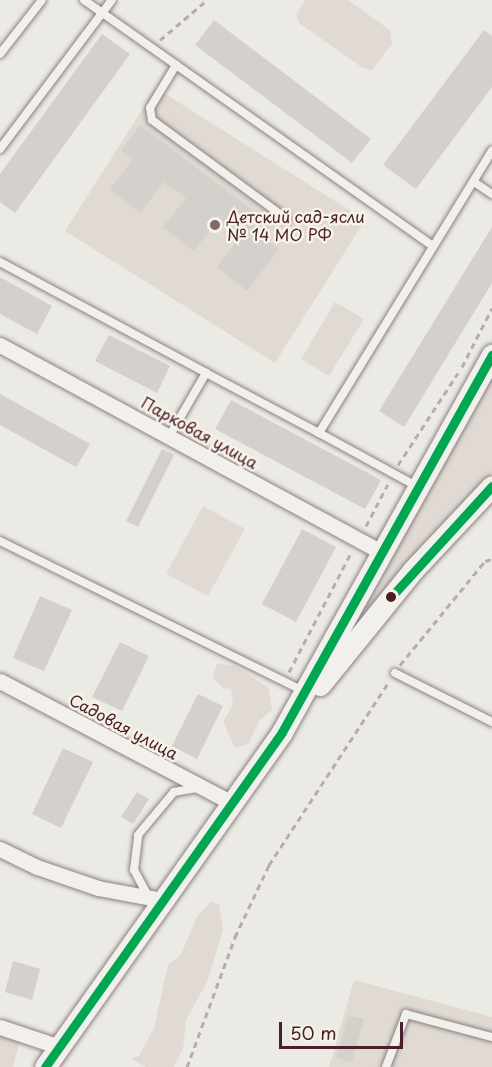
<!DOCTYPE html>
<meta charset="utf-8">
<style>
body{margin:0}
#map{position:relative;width:492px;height:1067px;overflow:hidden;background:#eceae4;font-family:"Playpen Sans",sans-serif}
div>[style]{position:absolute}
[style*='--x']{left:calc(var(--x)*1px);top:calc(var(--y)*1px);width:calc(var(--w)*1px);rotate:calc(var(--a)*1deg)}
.built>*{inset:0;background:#e1dad3}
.green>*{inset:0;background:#e1dad4}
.building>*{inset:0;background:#d4d0cc}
.path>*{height:3px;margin-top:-1.5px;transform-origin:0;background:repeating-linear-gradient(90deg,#b5aead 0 6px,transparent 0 10.5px)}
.roads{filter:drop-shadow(0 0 2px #8b8282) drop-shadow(0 0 2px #8b8282)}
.lane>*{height:8px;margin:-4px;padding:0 4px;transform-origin:4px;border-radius:4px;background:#f1f0ec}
.street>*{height:15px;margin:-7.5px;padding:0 7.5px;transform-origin:7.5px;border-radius:7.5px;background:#f1f0ec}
.secondary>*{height:21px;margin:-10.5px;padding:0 10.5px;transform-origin:10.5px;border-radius:10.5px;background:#f1f0ec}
.bus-1>*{height:9px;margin:-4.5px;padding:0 4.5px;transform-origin:4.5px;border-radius:4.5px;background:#00a651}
.dots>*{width:16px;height:16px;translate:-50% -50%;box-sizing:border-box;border:3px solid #f7f3e8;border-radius:50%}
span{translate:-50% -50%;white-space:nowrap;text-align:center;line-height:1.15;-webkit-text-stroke:5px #f7f3e8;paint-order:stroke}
.poi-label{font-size:16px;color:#4a1f2b}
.left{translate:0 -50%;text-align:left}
.street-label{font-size:16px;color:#4a1f2b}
.scale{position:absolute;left:279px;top:1022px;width:124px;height:27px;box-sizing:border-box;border:3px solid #4a1f2b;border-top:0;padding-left:8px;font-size:18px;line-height:21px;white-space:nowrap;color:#4a1f2b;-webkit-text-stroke:4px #f7f3e8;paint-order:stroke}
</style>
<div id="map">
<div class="built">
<div style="clip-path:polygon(156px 88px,365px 220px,275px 363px,65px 231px)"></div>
<div style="clip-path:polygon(354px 980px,492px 1017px,492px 1067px,329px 1067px)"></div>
</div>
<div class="green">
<div style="clip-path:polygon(305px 0,348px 0,390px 30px,392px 44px,372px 70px,363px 68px,300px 24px,296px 15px)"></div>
<div style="clip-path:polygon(335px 302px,364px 319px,329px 376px,301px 359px)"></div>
<div style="clip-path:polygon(492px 373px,492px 472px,347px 632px,407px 528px)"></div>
<div style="clip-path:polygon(203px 506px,245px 529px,208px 596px,166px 574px)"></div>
<div style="clip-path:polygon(217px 663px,235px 666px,269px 688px,272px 710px,260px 720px,248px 744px,235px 748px,223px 722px,233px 705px,231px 688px,224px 689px,213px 678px)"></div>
<div style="clip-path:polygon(211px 902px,219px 904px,223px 929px,208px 980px,186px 1020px,183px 1049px,174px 1067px,146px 1067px,131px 1058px,139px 1056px,154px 1028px,168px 965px,181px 954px,198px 915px)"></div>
<div style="clip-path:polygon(0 1024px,22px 1033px,13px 1067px,0 1067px)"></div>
</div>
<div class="building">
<div style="clip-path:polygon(214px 20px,371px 139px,352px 163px,195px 45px)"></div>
<div style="clip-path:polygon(484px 30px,492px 36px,492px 87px,416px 189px,383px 165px)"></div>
<div style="clip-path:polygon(102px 34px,130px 54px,15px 213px,0 202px,0 174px)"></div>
<div style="clip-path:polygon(140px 125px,271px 224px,262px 236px,279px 249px,247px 291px,217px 267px,239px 238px,217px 221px,194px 251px,163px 227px,186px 198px,164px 182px,140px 213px,110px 189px,133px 159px,121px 150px)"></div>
<div style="clip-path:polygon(492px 227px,492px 283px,404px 427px,379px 411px)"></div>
<div style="clip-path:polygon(0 277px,52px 306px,37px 334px,0 314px)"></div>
<div style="clip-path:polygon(109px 335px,170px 366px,157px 393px,95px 361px)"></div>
<div style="clip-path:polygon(0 394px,90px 444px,76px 467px,0 425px)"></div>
<div style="clip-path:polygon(231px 400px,381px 480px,365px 509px,215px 429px)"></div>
<div style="clip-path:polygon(162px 449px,174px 455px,138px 527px,126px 521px)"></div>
<div style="clip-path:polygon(302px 529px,336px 547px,296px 622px,262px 604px)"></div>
<div style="clip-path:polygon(40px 596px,72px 610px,44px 671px,13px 658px)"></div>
<div style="clip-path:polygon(120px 642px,149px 656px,122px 711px,92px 697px)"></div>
<div style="clip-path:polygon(198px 694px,223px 706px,197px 759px,172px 746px)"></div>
<div style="clip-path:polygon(63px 748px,93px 762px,61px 828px,32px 814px)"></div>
<div style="clip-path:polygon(137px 792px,149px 799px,133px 824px,121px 817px)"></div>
<div style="clip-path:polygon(13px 961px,40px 969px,32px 1000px,5px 992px)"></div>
<div style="clip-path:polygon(348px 1015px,364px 1019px,352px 1062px,336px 1058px)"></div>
</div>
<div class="path">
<div style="--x:160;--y:40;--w:62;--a:-40.4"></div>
<div style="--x:462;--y:367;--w:66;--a:-63"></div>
<div style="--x:398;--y:465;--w:110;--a:-56.9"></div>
<div style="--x:366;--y:526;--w:47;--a:-62.4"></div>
<div style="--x:400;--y:665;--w:134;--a:-50.7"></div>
<div style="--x:485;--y:561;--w:7;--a:-16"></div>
<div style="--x:289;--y:672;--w:134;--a:-62.5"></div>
<div style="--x:187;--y:1067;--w:139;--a:-69.7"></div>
<div style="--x:235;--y:937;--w:80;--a:-64.7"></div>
<div style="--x:269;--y:865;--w:217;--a:-56.8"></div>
</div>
<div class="roads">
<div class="lane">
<div style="--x:84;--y:0;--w:427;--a:35.2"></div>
<div style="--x:0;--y:54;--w:68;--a:-52.1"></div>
<div style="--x:176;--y:65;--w:50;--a:121.2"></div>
<div style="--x:150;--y:108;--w:12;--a:81"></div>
<div style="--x:152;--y:120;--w:167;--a:36.3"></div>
<div style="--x:0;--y:149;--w:186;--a:-53.1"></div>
<div style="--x:474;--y:182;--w:22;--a:34"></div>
<div style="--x:0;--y:262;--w:234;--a:28.3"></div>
<div style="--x:319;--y:433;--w:113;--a:28.6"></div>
<div style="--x:170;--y:435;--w:72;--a:-59.9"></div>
<div style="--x:206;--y:373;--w:128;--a:28"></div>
<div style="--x:319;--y:433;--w:331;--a:-58.5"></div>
<div style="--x:0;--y:541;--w:338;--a:26.3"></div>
<div style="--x:395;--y:673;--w:109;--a:26.8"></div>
<div style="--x:148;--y:896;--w:30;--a:-118"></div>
<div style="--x:134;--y:870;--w:35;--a:-83"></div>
<div style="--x:138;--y:835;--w:56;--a:-50.1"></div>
<div style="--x:174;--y:792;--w:23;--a:-10"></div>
<div style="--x:386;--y:1067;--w:57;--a:-69.3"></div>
<div style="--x:406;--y:1014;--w:89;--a:15"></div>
</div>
<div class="street">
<div style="--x:0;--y:345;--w:434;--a:28.5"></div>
<div style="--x:0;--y:681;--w:262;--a:27.7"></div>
<div style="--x:0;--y:849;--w:41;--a:25.9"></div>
<div style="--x:37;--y:867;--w:65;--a:19"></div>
<div style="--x:98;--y:888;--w:66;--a:10.5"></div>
<div style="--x:0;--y:1027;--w:60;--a:18.4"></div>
</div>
<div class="secondary">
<div style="--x:320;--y:685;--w:148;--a:-51"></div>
<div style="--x:413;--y:570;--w:115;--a:-46.8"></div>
<div style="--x:45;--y:1067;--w:410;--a:-54.7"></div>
<div style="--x:282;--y:732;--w:432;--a:-60.9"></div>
</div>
</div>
<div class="bus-1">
<div style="--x:391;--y:597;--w:150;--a:-47.7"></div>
<div style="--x:45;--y:1067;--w:410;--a:-54.7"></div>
<div style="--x:282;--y:732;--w:432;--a:-60.9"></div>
</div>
<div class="dots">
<div style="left:215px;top:225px;background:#83666c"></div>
<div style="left:391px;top:597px;background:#4a1f2b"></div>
</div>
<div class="poi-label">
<span class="left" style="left:227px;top:225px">Детский сад-ясли<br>№ 14 МО РФ</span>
</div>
<div class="street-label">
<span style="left:200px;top:432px;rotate:29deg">Парковая улица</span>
<span style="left:124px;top:726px;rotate:28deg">Садовая улица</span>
</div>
<div class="scale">50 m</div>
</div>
